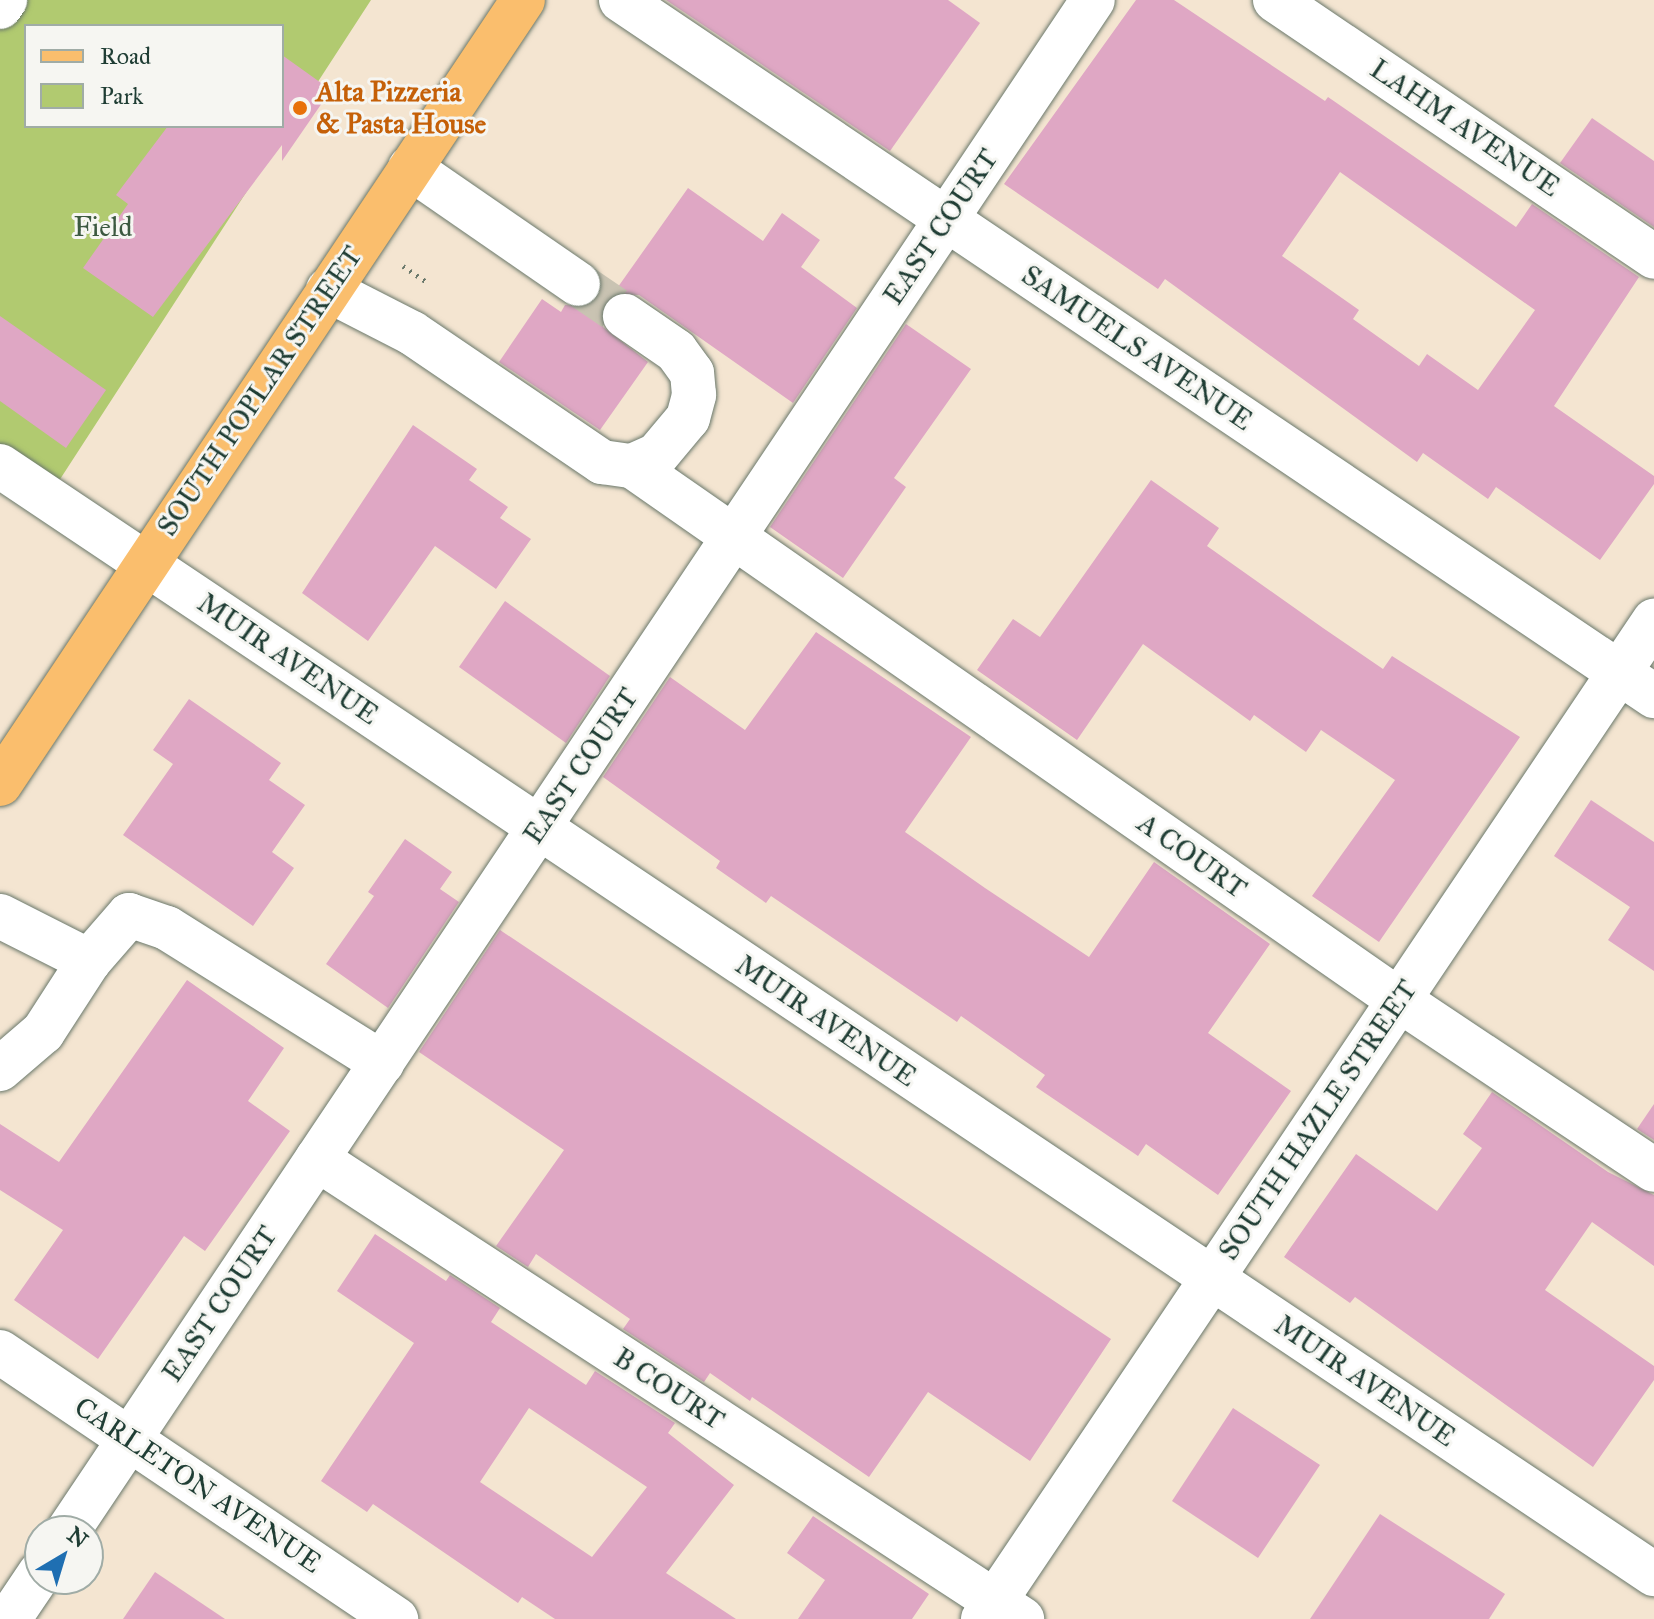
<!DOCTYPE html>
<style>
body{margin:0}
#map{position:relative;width:1654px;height:1619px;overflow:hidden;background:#f4e5d1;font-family:"IM FELL Great Primer",serif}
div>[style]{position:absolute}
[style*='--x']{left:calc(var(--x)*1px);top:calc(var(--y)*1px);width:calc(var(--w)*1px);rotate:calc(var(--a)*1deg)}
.green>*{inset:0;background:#b1ca70}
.building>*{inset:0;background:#dfa7c4}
.minor-tunnel>*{height:44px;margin-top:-22px;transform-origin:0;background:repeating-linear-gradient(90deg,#c9c3b2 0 44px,transparent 0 66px)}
.path>*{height:5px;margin-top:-2.5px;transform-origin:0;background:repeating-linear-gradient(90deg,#6a786b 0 2px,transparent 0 8px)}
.roads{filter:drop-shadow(0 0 2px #6a786b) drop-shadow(0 0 2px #6a786b)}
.minor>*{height:44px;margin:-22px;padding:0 22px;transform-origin:22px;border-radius:22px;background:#fff}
.major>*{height:44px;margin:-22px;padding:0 22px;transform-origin:22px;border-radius:22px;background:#fabe6d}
.dots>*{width:22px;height:22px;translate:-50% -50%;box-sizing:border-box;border:4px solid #f6f6f2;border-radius:50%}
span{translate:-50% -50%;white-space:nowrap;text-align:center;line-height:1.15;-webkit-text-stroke:6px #f6f6f2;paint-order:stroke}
.food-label{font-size:28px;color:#c56008;font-weight:700}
.left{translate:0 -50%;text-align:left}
.street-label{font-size:28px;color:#1f3d34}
.park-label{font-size:28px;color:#3c5940}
.legend{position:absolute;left:24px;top:24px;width:260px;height:104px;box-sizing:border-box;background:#f6f6f2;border:2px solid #a0aca6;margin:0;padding:10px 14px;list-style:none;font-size:24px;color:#1f3d34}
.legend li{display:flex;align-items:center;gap:16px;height:40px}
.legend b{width:40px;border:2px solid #a0aca6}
.north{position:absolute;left:24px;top:1515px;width:80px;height:80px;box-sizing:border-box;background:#f6f6f2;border:2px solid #a0aca6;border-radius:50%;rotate:38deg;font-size:22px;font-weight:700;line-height:32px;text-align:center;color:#1f3d34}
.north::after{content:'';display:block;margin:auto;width:28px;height:36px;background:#1f6fb2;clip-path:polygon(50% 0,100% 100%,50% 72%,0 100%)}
</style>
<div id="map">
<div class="green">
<div style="clip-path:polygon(evenodd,0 0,371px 0,55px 487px,0 451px,0 0,26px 26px,282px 26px,282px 126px,26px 126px,26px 26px)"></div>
</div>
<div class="building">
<div style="clip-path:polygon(666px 0,948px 0,980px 23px,890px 151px)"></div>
<div style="clip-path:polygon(evenodd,1136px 0,1174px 0,1325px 101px,1328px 97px,1516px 227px,1532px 204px,1639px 277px,1554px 406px,1654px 476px,1654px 484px,1600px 560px,1496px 487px,1488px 499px,1423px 453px,1417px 462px,1165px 279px,1158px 289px,1004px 184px,1136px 0,1340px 172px,1535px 310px,1478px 390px,1427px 354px,1419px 366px,1353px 319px,1359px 310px,1282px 256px,1340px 172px)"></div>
<div style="clip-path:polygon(282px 55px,331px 90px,282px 161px,282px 145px,153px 317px,83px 268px,128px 204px,116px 195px,168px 126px,282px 126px)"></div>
<div style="clip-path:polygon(1592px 118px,1654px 161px,1654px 227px,1560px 163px)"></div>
<div style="clip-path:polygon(688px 188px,763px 241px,782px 213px,820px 240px,801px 267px,857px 308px,793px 403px,639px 295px,613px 294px)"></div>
<div style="clip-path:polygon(600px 293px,608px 299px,600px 313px,603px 327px,648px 362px,600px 430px,499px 362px,542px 299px,561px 312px,565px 305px,589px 306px)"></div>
<div style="clip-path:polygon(0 316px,106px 390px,66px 448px,0 401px)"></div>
<div style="clip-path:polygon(906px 324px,971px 369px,894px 478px,906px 487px,843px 578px,770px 527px)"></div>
<div style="clip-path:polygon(413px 425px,477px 469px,469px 480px,508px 507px,500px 518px,531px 539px,496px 589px,435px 546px,368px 641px,302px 593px)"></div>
<div style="clip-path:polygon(1151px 480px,1219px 528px,1207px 546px,1323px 628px,1383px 669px,1392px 656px,1520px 737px,1379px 942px,1312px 896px,1395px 780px,1321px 730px,1306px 752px,1254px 715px,1250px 721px,1143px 644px,1077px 740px,977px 670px,1013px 619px,1040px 637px)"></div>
<div style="clip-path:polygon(505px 601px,610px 676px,566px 743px,459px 667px)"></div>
<div style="clip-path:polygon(816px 632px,971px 737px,905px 832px,985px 888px,1089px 957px,1154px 862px,1270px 944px,1208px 1033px,1291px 1091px,1218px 1195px,1146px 1144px,1138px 1156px,1036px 1087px,1045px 1075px,961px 1016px,957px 1022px,771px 896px,766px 903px,716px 868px,720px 861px,603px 777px,670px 677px,745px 730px)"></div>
<div style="clip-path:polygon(189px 699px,281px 763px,269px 780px,305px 805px,272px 852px,294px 868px,253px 926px,123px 835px,173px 764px,153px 750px)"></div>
<div style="clip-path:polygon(1591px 800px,1654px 842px,1654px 971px,1608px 940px,1630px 907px,1554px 856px)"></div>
<div style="clip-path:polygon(405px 839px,452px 872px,440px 889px,459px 902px,388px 1008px,326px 964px,374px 896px,368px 892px)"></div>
<div style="clip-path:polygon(500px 930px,1111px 1339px,1030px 1461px,928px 1392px,869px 1477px,752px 1397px,750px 1401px,710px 1373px,704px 1382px,623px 1329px,630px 1319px,536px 1254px,528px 1267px,496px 1246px,564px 1150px,419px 1052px)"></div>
<div style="clip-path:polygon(187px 980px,284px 1048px,248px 1101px,290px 1131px,205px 1251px,184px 1236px,98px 1359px,14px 1300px,63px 1230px,0 1190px,0 1124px,59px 1162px)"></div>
<div style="clip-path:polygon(1492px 1092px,1608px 1172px,1654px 1195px,1654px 1266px,1592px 1222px,1545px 1290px,1654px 1366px,1654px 1380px,1593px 1467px,1355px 1297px,1350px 1303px,1284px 1257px,1356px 1154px,1437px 1211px,1482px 1148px,1463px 1134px)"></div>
<div style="clip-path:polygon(1654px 1104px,1654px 1140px,1637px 1129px)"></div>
<div style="clip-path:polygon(evenodd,375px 1234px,446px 1281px,450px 1275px,500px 1308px,491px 1322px,586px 1385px,595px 1371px,675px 1423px,668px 1433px,734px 1485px,666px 1573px,736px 1619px,555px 1619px,522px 1597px,518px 1603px,373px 1504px,367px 1512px,321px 1481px,414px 1343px,337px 1291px,375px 1234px,529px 1408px,647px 1487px,592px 1557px,480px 1482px,529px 1408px)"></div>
<div style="clip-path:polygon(1233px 1408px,1320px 1465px,1258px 1558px,1172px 1501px)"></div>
<div style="clip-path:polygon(1380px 1514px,1505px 1594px,1489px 1619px,1310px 1619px)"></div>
<div style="clip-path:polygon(813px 1516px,929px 1594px,912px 1619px,798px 1619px,825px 1580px,787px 1553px)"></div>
<div style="clip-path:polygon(155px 1572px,225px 1619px,123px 1619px)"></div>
</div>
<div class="minor-tunnel">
<div style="--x:578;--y:284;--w:57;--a:34.2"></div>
</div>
<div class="path">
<div style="--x:403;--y:266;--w:30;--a:34"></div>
</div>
<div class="roads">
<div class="minor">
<div style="--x:621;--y:0;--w:1246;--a:33.97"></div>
<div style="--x:1275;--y:0;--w:458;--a:34.1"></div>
<div style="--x:0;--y:7;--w:9;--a:-54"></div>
<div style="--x:410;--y:168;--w:204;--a:34.6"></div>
<div style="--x:328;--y:290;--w:94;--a:27.1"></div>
<div style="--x:412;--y:333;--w:230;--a:34.2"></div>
<div style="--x:602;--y:462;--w:30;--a:8"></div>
<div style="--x:632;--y:466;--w:27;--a:-24"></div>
<div style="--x:657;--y:455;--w:48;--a:-50"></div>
<div style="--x:688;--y:418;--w:24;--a:-75"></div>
<div style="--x:694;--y:395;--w:22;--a:-95"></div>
<div style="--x:692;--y:373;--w:27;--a:-126"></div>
<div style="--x:676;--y:351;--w:62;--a:-145.5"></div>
<div style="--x:0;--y:466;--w:1991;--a:33.82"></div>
<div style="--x:632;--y:466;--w:935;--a:34.85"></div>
<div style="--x:1399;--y:1000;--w:306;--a:33.7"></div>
<div style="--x:0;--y:916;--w:100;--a:26.8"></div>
<div style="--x:89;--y:961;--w:85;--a:122.9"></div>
<div style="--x:43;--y:1032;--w:57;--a:139.3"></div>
<div style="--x:89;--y:961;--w:61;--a:-49"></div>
<div style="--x:129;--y:915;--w:40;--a:18.9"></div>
<div style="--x:167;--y:928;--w:254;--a:32.1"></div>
<div style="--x:317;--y:1159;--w:842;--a:33.12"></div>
<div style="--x:0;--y:1352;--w:478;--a:34"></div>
<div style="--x:68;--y:1531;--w:1842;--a:-56.2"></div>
<div style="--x:9;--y:1619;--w:55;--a:-56"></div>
<div style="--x:983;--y:1619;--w:1203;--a:-56.09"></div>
</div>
<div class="major">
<div style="--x:0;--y:784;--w:942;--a:-56.29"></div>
</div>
</div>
<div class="dots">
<div style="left:300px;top:108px;background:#e8710a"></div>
</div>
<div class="food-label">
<span class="left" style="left:316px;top:108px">Alta Pizzeria<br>&amp; Pasta House</span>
</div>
<div class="street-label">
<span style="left:1465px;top:128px;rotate:34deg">LAHM AVENUE</span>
<span style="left:941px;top:227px;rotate:-56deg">EAST COURT</span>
<span style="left:1137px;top:348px;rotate:34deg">SAMUELS AVENUE</span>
<span style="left:260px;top:391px;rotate:-56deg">SOUTH POPLAR STREET</span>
<span style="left:288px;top:659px;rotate:34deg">MUIR AVENUE</span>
<span style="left:581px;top:766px;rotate:-56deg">EAST COURT</span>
<span style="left:1192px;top:856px;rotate:35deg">A COURT</span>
<span style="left:826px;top:1021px;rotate:34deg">MUIR AVENUE</span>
<span style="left:1318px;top:1120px;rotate:-56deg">SOUTH HAZLE STREET</span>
<span style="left:220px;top:1304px;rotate:-56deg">EAST COURT</span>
<span style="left:1365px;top:1381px;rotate:34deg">MUIR AVENUE</span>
<span style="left:669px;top:1389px;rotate:33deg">B COURT</span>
<span style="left:198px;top:1485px;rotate:34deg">CARLETON AVENUE</span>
</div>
<div class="park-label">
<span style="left:103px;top:227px">Field</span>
</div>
<ul class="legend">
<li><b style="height:10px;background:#fabe6d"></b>Road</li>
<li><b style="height:22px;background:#b1ca70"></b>Park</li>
</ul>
<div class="north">N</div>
</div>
